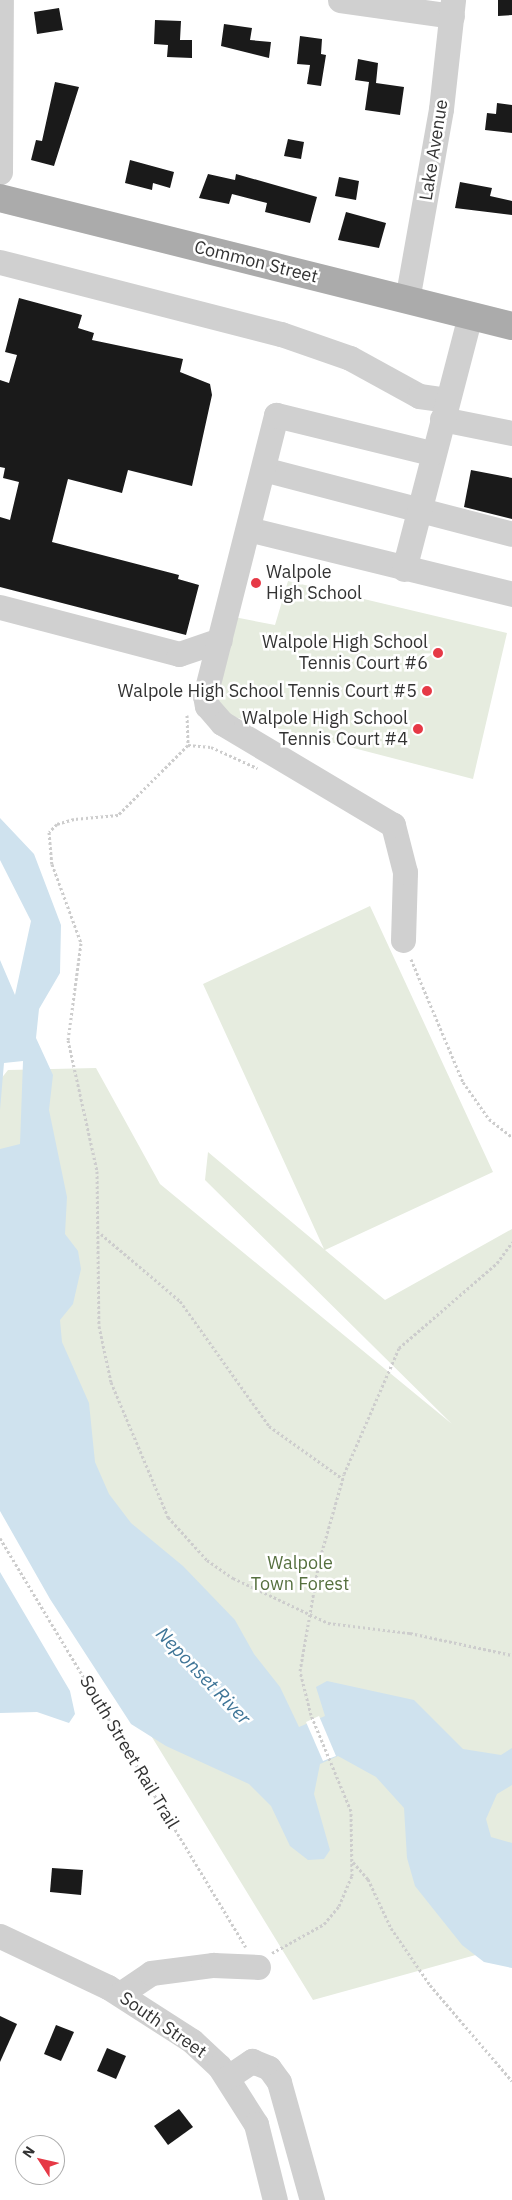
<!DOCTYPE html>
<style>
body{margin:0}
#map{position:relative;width:512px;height:2200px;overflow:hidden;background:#fff;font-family:"IBM Plex Sans",sans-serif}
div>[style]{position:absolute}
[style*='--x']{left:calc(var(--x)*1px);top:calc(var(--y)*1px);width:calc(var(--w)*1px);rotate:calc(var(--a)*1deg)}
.green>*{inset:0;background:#e6ecdf}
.water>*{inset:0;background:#cfe2ee}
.pier>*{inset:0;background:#fff}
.building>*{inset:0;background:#1a1a1a}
.path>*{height:3px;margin-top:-1.5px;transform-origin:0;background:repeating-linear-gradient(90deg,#cdcdcd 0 2.5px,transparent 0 5px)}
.minor>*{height:25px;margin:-12.5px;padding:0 12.5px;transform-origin:12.5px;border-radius:12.5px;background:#d0d0d0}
.major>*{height:28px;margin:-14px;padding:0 14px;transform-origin:14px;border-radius:14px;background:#ababab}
.dots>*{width:14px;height:14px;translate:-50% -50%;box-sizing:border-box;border:2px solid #fff;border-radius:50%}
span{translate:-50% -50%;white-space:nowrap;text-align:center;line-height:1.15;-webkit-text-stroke:5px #fff;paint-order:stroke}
.street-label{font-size:18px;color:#333}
.poi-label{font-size:18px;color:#333}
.left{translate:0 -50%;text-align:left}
.right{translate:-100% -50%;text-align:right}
.park-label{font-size:18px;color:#56703f}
.water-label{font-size:19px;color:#3f7597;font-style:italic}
.north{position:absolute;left:15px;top:2135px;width:50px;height:50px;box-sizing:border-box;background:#fff;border:1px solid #adadad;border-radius:50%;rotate:305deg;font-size:14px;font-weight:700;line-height:20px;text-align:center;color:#333}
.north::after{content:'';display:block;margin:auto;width:18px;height:22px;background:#e63946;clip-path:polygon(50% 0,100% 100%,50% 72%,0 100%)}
</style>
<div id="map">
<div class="green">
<div style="clip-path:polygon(288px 581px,507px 633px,473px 779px,215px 712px,210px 705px,234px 617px,275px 625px)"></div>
<div style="clip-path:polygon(370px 906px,493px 1172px,325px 1250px,385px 1300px,512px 1229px,512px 1945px,313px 2000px,0 1489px,0 1080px,8px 1070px,96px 1068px,160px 1184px,452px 1424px,205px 1180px,208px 1152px,324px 1249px,203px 984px)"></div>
</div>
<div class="water">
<div style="clip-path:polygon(0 818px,34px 854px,61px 925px,60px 973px,39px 1009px,36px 1038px,53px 1075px,49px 1110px,67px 1197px,65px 1234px,78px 1251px,81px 1269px,73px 1304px,60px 1320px,62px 1342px,89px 1403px,95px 1462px,109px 1494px,131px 1523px,183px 1566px,235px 1620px,254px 1654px,280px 1687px,299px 1727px,325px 1716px,316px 1687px,327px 1681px,414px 1700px,463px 1749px,501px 1755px,512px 1748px,512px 1785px,497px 1794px,486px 1819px,491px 1837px,512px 1843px,512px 1968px,484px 1962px,462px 1945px,415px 1886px,407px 1858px,404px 1808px,376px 1777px,338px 1756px,320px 1764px,314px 1794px,330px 1850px,324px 1859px,308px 1860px,290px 1846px,271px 1806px,249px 1784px,166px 1746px,131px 1724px,50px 1599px,0 1511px,0 1149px,20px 1144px,23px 1061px,4px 1063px,0 1110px,0 960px,15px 995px,31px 921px,0 860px)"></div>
<div style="clip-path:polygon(0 1572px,70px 1691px,75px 1714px,69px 1723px,37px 1712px,0 1713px)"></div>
</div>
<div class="pier">
<div style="clip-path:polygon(319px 1716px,336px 1756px,323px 1761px,306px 1722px)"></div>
</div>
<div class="building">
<div style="clip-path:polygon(498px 0,512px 0,512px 15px,498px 16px)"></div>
<div style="clip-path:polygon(59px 8px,63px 30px,37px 34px,34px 12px)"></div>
<div style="clip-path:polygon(155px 20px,181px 21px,180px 40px,192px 40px,192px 58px,167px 57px,168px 45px,154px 44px)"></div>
<div style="clip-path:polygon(224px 24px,252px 28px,250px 40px,271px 42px,269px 58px,221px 46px)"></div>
<div style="clip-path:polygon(300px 36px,322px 39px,321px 54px,326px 55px,321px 86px,307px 84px,310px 65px,297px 64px)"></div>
<div style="clip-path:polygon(358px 59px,378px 63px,376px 83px,404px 87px,400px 115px,365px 110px,369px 82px,355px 80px)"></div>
<div style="clip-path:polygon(55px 82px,79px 87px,54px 166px,31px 160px,36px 140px,42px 141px)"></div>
<div style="clip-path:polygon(497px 103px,512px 105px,512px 133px,485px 130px,487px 113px,496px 114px)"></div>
<div style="clip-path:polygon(288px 139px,304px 142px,301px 159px,284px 156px)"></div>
<div style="clip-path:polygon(130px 160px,174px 172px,170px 188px,153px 183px,152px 190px,125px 183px)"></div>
<div style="clip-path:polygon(208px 174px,235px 180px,236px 174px,317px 197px,310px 223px,265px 212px,267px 203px,232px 194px,229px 204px,199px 198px)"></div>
<div style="clip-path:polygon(339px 177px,359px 181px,356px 200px,335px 196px)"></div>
<div style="clip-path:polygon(460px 182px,492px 188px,490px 196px,512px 201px,512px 215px,455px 208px)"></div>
<div style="clip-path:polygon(346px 212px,386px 223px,379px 248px,338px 240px)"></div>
<div style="clip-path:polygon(19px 298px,82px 315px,78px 328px,94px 333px,92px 340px,183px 359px,180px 372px,210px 384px,212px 395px,192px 486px,128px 470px,122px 493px,68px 479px,52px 542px,179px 575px,178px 579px,199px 585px,186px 635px,0 587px,0 517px,10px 520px,19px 482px,3px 478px,5px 468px,0 467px,0 380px,9px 383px,17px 355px,5px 352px)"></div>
<div style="clip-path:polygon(471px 470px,512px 478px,512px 519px,464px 507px)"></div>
<div style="clip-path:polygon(52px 1868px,83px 1870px,81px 1895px,50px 1892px)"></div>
<div style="clip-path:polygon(0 2016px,17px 2024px,0 2062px)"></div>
<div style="clip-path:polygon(56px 2025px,74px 2032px,61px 2061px,44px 2054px)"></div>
<div style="clip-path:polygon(107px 2048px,126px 2056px,116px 2079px,97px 2071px)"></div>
<div style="clip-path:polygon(179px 2109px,193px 2127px,168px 2145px,154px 2126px)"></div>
</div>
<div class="path">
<div style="--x:187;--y:715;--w:30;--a:88"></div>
<div style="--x:188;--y:745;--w:99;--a:135"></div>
<div style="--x:118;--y:815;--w:44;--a:174.8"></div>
<div style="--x:74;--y:819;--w:18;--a:164"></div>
<div style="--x:57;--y:824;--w:11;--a:135"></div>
<div style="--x:49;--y:832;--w:32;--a:85"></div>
<div style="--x:52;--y:864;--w:84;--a:69.8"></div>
<div style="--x:81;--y:943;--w:98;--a:97.6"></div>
<div style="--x:68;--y:1040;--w:134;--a:77.5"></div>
<div style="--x:97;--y:1171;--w:155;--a:89.3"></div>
<div style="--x:99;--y:1326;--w:57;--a:77.9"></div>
<div style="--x:111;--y:1382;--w:147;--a:67.1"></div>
<div style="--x:168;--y:1517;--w:58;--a:47.8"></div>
<div style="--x:207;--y:1560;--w:32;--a:35"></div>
<div style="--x:233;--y:1578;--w:105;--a:25.3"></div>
<div style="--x:328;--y:1623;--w:83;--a:7"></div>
<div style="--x:410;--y:1633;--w:104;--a:12.2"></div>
<div style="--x:188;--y:745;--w:23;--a:5"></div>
<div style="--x:211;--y:747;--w:51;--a:24.5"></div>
<div style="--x:411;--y:959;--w:134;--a:67.1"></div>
<div style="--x:463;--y:1082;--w:45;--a:54.9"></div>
<div style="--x:489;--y:1119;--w:29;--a:38"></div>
<div style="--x:101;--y:1234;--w:104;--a:40.3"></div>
<div style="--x:180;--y:1301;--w:153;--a:54.5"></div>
<div style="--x:269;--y:1426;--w:91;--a:35.6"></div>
<div style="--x:0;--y:1538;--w:477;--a:59"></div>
<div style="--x:353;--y:1862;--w:23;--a:49"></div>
<div style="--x:368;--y:1879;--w:54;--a:64.9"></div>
<div style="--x:391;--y:1928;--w:69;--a:55.6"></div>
<div style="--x:430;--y:1985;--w:126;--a:49.5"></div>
<div style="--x:272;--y:1953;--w:60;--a:-29.1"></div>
<div style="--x:324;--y:1924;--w:23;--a:-50"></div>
<div style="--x:339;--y:1906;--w:33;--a:-67"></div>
<div style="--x:352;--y:1876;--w:65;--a:-90.9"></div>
<div style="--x:351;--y:1811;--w:104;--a:-112.6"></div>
<div style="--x:311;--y:1715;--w:45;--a:-104"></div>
<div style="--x:300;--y:1671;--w:111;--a:-80.1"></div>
<div style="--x:319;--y:1562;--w:91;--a:-74.1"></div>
<div style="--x:344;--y:1474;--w:137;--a:-66.4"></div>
<div style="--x:399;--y:1348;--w:130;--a:-40.9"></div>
<div style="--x:497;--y:1263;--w:26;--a:-54"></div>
</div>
<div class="minor">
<div style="--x:340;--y:0;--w:113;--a:8.1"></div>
<div style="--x:0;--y:172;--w:172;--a:-89.7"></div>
<div style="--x:0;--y:262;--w:290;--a:14.4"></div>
<div style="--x:281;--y:334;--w:73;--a:19.2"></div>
<div style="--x:350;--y:358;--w:79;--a:28.8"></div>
<div style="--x:419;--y:396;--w:28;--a:8"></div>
<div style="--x:407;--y:300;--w:194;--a:-79.9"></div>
<div style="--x:441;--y:109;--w:110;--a:-83.7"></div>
<div style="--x:442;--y:419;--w:71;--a:11.3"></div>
<div style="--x:263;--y:469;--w:257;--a:14.6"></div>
<div style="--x:248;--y:529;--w:272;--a:13.8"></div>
<div style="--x:404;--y:569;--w:261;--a:-75.4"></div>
<div style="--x:0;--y:607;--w:185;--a:14.7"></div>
<div style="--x:179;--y:654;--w:43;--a:-18.9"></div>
<div style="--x:403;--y:940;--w:68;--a:-88.3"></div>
<div style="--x:405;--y:872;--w:49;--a:-104.3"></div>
<div style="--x:393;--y:825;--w:199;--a:-149.2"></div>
<div style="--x:222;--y:723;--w:23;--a:-131"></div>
<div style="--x:207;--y:706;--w:10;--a:-101"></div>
<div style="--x:205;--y:696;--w:290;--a:-75.8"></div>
<div style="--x:276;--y:415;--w:160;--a:13.8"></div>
<div style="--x:0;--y:1936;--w:119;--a:25.3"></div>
<div style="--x:108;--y:1987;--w:100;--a:32.7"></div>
<div style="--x:192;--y:2041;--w:37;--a:43"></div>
<div style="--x:219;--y:2066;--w:69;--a:57.5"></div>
<div style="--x:256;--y:2124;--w:78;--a:76"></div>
<div style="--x:120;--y:1994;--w:37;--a:-34"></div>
<div style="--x:151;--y:1973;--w:63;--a:-7.4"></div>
<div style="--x:213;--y:1965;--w:45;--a:2.5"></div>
<div style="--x:228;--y:2077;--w:29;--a:-34"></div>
<div style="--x:252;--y:2061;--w:18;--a:22"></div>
<div style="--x:269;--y:2068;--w:17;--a:54"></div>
<div style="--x:279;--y:2082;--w:123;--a:74.4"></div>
</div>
<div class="major">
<div style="--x:0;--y:198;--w:528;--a:14.04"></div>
</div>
<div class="dots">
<div style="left:256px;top:583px;background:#e63946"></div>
<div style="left:438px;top:653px;background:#e63946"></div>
<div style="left:427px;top:691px;background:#e63946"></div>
<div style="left:418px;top:729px;background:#e63946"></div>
</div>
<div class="street-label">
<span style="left:434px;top:150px;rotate:-81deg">Lake Avenue</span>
<span style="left:256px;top:262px;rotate:14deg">Common Street</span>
<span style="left:129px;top:1752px;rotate:59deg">South Street Rail Trail</span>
<span style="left:163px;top:2025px;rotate:35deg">South Street</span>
</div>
<div class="poi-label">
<span class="left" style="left:266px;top:583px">Walpole<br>High School</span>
<span class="right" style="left:428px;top:653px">Walpole High School<br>Tennis Court #6</span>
<span class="right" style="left:417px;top:691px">Walpole High School Tennis Court #5</span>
<span class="right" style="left:408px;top:729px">Walpole High School<br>Tennis Court #4</span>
</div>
<div class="park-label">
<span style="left:300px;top:1574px">Walpole<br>Town Forest</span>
</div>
<div class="water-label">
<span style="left:203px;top:1676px;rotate:46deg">Neponset River</span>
</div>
<div class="north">N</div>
</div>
